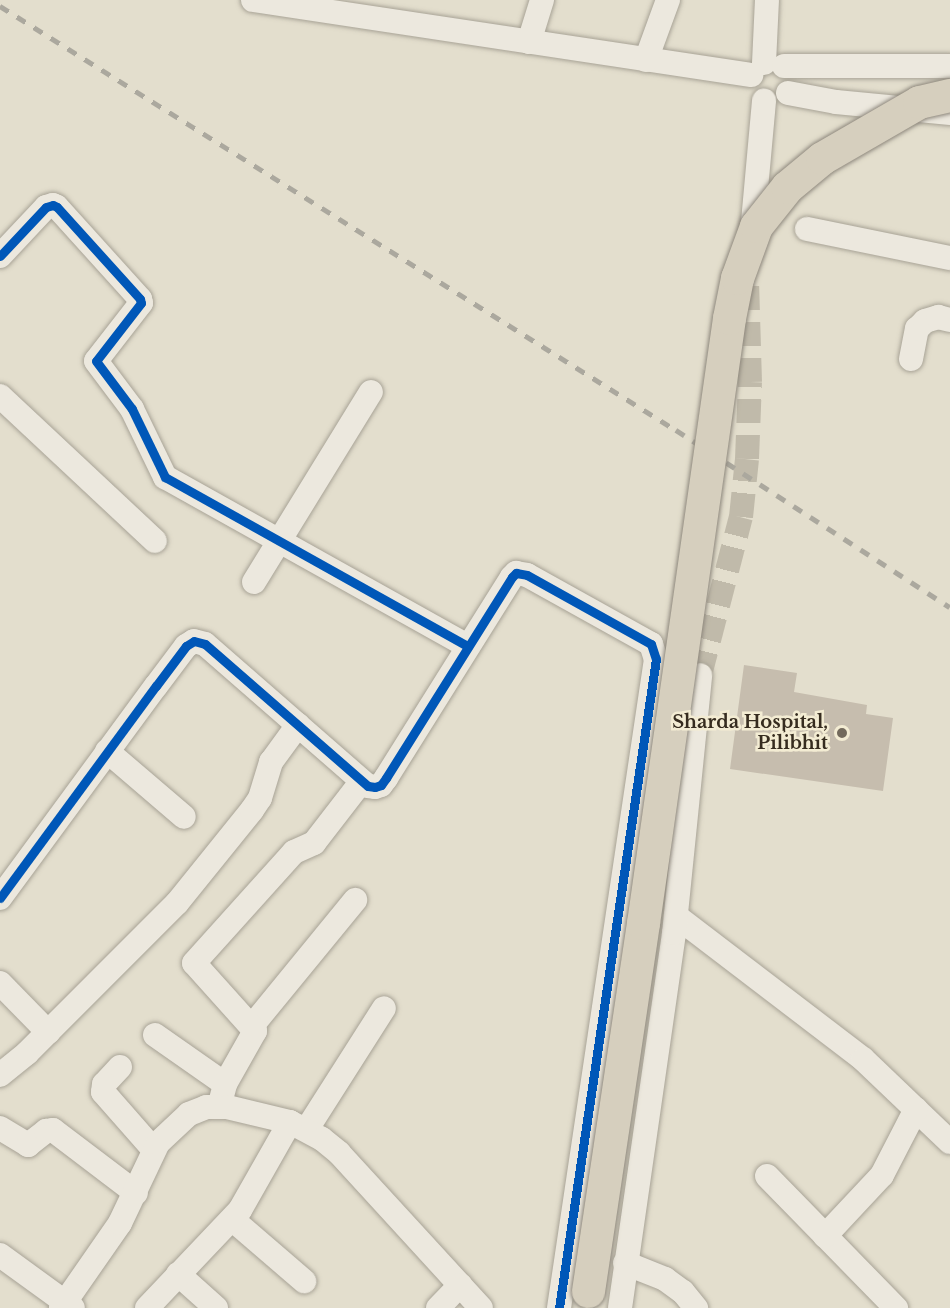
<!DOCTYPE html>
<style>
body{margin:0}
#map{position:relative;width:950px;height:1308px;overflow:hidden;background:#e3decd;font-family:"Libre Baskerville",serif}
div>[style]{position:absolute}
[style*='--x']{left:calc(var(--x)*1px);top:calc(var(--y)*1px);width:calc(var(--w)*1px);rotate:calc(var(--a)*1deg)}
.building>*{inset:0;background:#c6bdae}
.minor-tunnel>*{height:24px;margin-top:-12px;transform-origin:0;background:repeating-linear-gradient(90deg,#c0baaa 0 24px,transparent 0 36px)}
.roads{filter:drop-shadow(0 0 2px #a8a396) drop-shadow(0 0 2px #a8a396)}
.minor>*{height:24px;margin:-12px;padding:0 12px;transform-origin:12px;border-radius:12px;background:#ece8de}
.rail>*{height:4.5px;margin-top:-2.25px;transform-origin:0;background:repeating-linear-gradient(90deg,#aba89e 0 10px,transparent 0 20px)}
.bridges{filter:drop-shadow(0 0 2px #8e887d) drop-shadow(0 0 2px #8e887d)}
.highway-bridge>*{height:33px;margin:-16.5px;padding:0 16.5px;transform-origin:16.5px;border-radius:16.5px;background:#d6cfbe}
.cycleway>*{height:9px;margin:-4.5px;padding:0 4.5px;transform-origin:4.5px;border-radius:4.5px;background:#0057b8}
.dots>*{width:16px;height:16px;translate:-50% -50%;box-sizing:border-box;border:3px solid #f3ecd3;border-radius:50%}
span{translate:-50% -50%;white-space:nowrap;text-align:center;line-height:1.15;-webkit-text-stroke:5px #f3ecd3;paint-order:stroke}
.poi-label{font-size:18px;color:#362c1f;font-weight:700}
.right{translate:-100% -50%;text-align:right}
</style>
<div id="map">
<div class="building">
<div style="clip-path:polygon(744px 665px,797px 673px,794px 692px,867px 705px,866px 714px,893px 718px,883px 791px,730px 769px)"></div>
</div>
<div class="minor-tunnel">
<div style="--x:700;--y:675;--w:163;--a:-75.5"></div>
<div style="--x:741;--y:517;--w:58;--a:-84.1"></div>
<div style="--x:747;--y:459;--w:77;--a:-87.8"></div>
<div style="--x:750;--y:382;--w:103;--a:-91.7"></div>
</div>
<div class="roads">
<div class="minor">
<div style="--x:253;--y:0;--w:504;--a:8.56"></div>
<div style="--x:529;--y:42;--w:44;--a:-72.8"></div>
<div style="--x:646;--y:60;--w:64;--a:-69.9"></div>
<div style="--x:764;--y:63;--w:63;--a:-87.3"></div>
<div style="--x:784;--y:66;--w:166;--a:0"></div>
<div style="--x:788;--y:93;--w:49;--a:10.6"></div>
<div style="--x:836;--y:102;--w:115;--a:5.5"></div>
<div style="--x:807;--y:229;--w:146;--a:11.5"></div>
<div style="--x:752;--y:233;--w:133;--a:-84.8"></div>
<div style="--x:0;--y:256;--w:67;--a:-46.8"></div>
<div style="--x:46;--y:207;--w:7;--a:-16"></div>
<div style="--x:53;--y:205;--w:4;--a:27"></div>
<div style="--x:57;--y:207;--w:124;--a:47.9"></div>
<div style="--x:140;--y:299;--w:4;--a:76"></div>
<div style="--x:141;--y:303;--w:73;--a:127.8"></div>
<div style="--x:96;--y:361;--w:60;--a:53.1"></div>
<div style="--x:132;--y:409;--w:76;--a:64.1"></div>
<div style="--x:165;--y:477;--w:347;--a:29.2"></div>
<div style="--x:911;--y:359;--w:31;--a:-79"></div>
<div style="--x:917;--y:329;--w:11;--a:-45"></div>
<div style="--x:925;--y:321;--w:14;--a:-17"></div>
<div style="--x:938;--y:317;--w:12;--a:14"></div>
<div style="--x:0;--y:396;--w:212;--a:43.1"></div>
<div style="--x:254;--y:582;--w:223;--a:-58.4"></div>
<div style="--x:107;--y:751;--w:101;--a:40.6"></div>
<div style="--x:0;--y:898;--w:263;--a:-53.7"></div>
<div style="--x:156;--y:686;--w:50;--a:-53.1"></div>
<div style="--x:186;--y:646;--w:9;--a:-32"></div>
<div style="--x:194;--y:641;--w:11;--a:15"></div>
<div style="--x:205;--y:644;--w:216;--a:41.1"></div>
<div style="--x:368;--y:786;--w:7;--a:8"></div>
<div style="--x:375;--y:787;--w:6;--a:-18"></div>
<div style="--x:381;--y:785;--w:9;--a:-54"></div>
<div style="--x:386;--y:778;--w:237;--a:-57.9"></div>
<div style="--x:512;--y:577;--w:6;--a:-45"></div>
<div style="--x:516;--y:573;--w:11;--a:10"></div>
<div style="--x:527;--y:575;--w:142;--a:29.1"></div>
<div style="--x:651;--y:644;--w:16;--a:72"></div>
<div style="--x:656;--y:659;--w:656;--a:98.5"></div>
<div style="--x:676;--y:916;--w:235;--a:37.4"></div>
<div style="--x:863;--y:1059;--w:120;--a:43.7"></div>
<div style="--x:0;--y:983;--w:69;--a:45.6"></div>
<div style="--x:252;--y:1026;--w:163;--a:-50.7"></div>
<div style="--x:155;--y:1035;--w:85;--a:35"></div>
<div style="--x:120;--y:1067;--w:23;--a:133"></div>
<div style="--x:104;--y:1084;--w:8;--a:97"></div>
<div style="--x:103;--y:1092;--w:77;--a:48.7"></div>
<div style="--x:0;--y:1075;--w:35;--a:-39"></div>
<div style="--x:27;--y:1053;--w:212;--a:-45"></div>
<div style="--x:177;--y:903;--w:119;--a:-51.1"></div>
<div style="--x:252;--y:810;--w:14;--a:-56"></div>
<div style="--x:260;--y:798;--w:38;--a:-73"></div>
<div style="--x:271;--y:762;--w:46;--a:-53.9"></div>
<div style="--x:219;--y:1107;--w:24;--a:-75"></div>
<div style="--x:225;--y:1084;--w:61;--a:-60.5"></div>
<div style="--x:255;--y:1031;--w:91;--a:-131.9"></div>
<div style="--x:194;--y:963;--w:149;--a:-48"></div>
<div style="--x:294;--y:852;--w:22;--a:-24"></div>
<div style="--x:314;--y:843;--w:78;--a:-52.3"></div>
<div style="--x:0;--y:1128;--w:33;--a:31"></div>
<div style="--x:28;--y:1145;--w:23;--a:-38"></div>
<div style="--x:46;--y:1131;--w:7;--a:-8"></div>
<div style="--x:53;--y:1130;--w:104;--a:37.2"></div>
<div style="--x:307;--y:1129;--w:143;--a:-57.5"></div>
<div style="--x:767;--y:1176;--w:185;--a:45.7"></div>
<div style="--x:233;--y:1220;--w:94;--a:40.7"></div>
<div style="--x:825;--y:1236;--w:83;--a:-46.9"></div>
<div style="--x:882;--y:1175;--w:74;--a:-62.7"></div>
<div style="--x:0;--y:1255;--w:90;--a:36"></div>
<div style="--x:625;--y:1263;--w:43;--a:21.8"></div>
<div style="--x:665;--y:1279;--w:22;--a:36"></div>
<div style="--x:683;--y:1292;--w:21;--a:51"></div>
<div style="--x:178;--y:1274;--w:51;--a:41.8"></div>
<div style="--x:61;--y:1308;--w:103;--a:-55.2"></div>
<div style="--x:120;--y:1223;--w:89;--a:-64.6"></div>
<div style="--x:158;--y:1143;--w:42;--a:-43.1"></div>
<div style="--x:189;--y:1114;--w:18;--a:-22"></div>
<div style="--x:206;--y:1107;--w:21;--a:0"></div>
<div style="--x:227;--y:1107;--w:65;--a:13.4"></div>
<div style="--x:290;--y:1122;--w:36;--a:28"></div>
<div style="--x:322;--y:1139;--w:22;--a:39"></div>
<div style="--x:339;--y:1153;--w:210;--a:47.5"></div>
<div style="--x:147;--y:1308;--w:135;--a:-46.5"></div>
<div style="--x:240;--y:1210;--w:101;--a:-60.4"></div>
<div style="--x:438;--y:1308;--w:32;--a:-46"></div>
<div style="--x:620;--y:1308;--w:379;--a:-81.8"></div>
<div style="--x:674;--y:933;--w:259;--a:-84.2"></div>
</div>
</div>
<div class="rail">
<div style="--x:0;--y:6;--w:798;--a:32.1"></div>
<div style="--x:676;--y:430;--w:326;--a:32.9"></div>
</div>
<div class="bridges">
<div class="highway-bridge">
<div style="--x:588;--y:1291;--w:372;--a:-81.5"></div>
<div style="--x:643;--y:923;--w:611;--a:-81.91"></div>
<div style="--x:729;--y:318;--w:41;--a:-78.7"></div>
<div style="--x:737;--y:278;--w:55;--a:-69.9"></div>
<div style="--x:756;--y:226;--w:50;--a:-51.5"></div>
<div style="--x:787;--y:187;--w:45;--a:-39.6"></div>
<div style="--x:822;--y:158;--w:112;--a:-30"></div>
<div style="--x:919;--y:102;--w:32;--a:-13"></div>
</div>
</div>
<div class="cycleway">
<div style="--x:0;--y:256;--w:67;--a:-46.8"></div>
<div style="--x:46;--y:207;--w:7;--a:-16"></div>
<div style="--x:53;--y:205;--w:4;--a:27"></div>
<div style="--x:57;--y:207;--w:124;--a:47.9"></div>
<div style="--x:140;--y:299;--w:4;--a:76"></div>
<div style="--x:141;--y:303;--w:73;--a:127.8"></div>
<div style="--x:96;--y:361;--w:60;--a:53.1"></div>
<div style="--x:132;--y:409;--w:76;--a:64.1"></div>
<div style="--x:165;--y:477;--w:347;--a:29.2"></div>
<div style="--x:0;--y:898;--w:263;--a:-53.7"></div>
<div style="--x:156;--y:686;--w:50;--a:-53.1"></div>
<div style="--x:186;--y:646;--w:9;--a:-32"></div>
<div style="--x:194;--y:641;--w:11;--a:15"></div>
<div style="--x:205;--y:644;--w:216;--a:41.1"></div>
<div style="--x:368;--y:786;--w:7;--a:8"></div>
<div style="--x:375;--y:787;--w:6;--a:-18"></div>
<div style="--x:381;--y:785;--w:9;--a:-54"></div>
<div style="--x:386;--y:778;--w:237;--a:-57.9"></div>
<div style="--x:512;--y:577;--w:6;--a:-45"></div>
<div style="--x:516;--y:573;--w:11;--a:10"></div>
<div style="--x:527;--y:575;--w:142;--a:29.1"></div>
<div style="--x:651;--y:644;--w:16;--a:72"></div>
<div style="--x:656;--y:659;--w:656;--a:98.5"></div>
</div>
<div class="dots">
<div style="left:842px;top:733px;background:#736a5c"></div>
</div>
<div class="poi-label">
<span class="right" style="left:828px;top:733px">Sharda Hospital,<br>Pilibhit</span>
</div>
</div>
